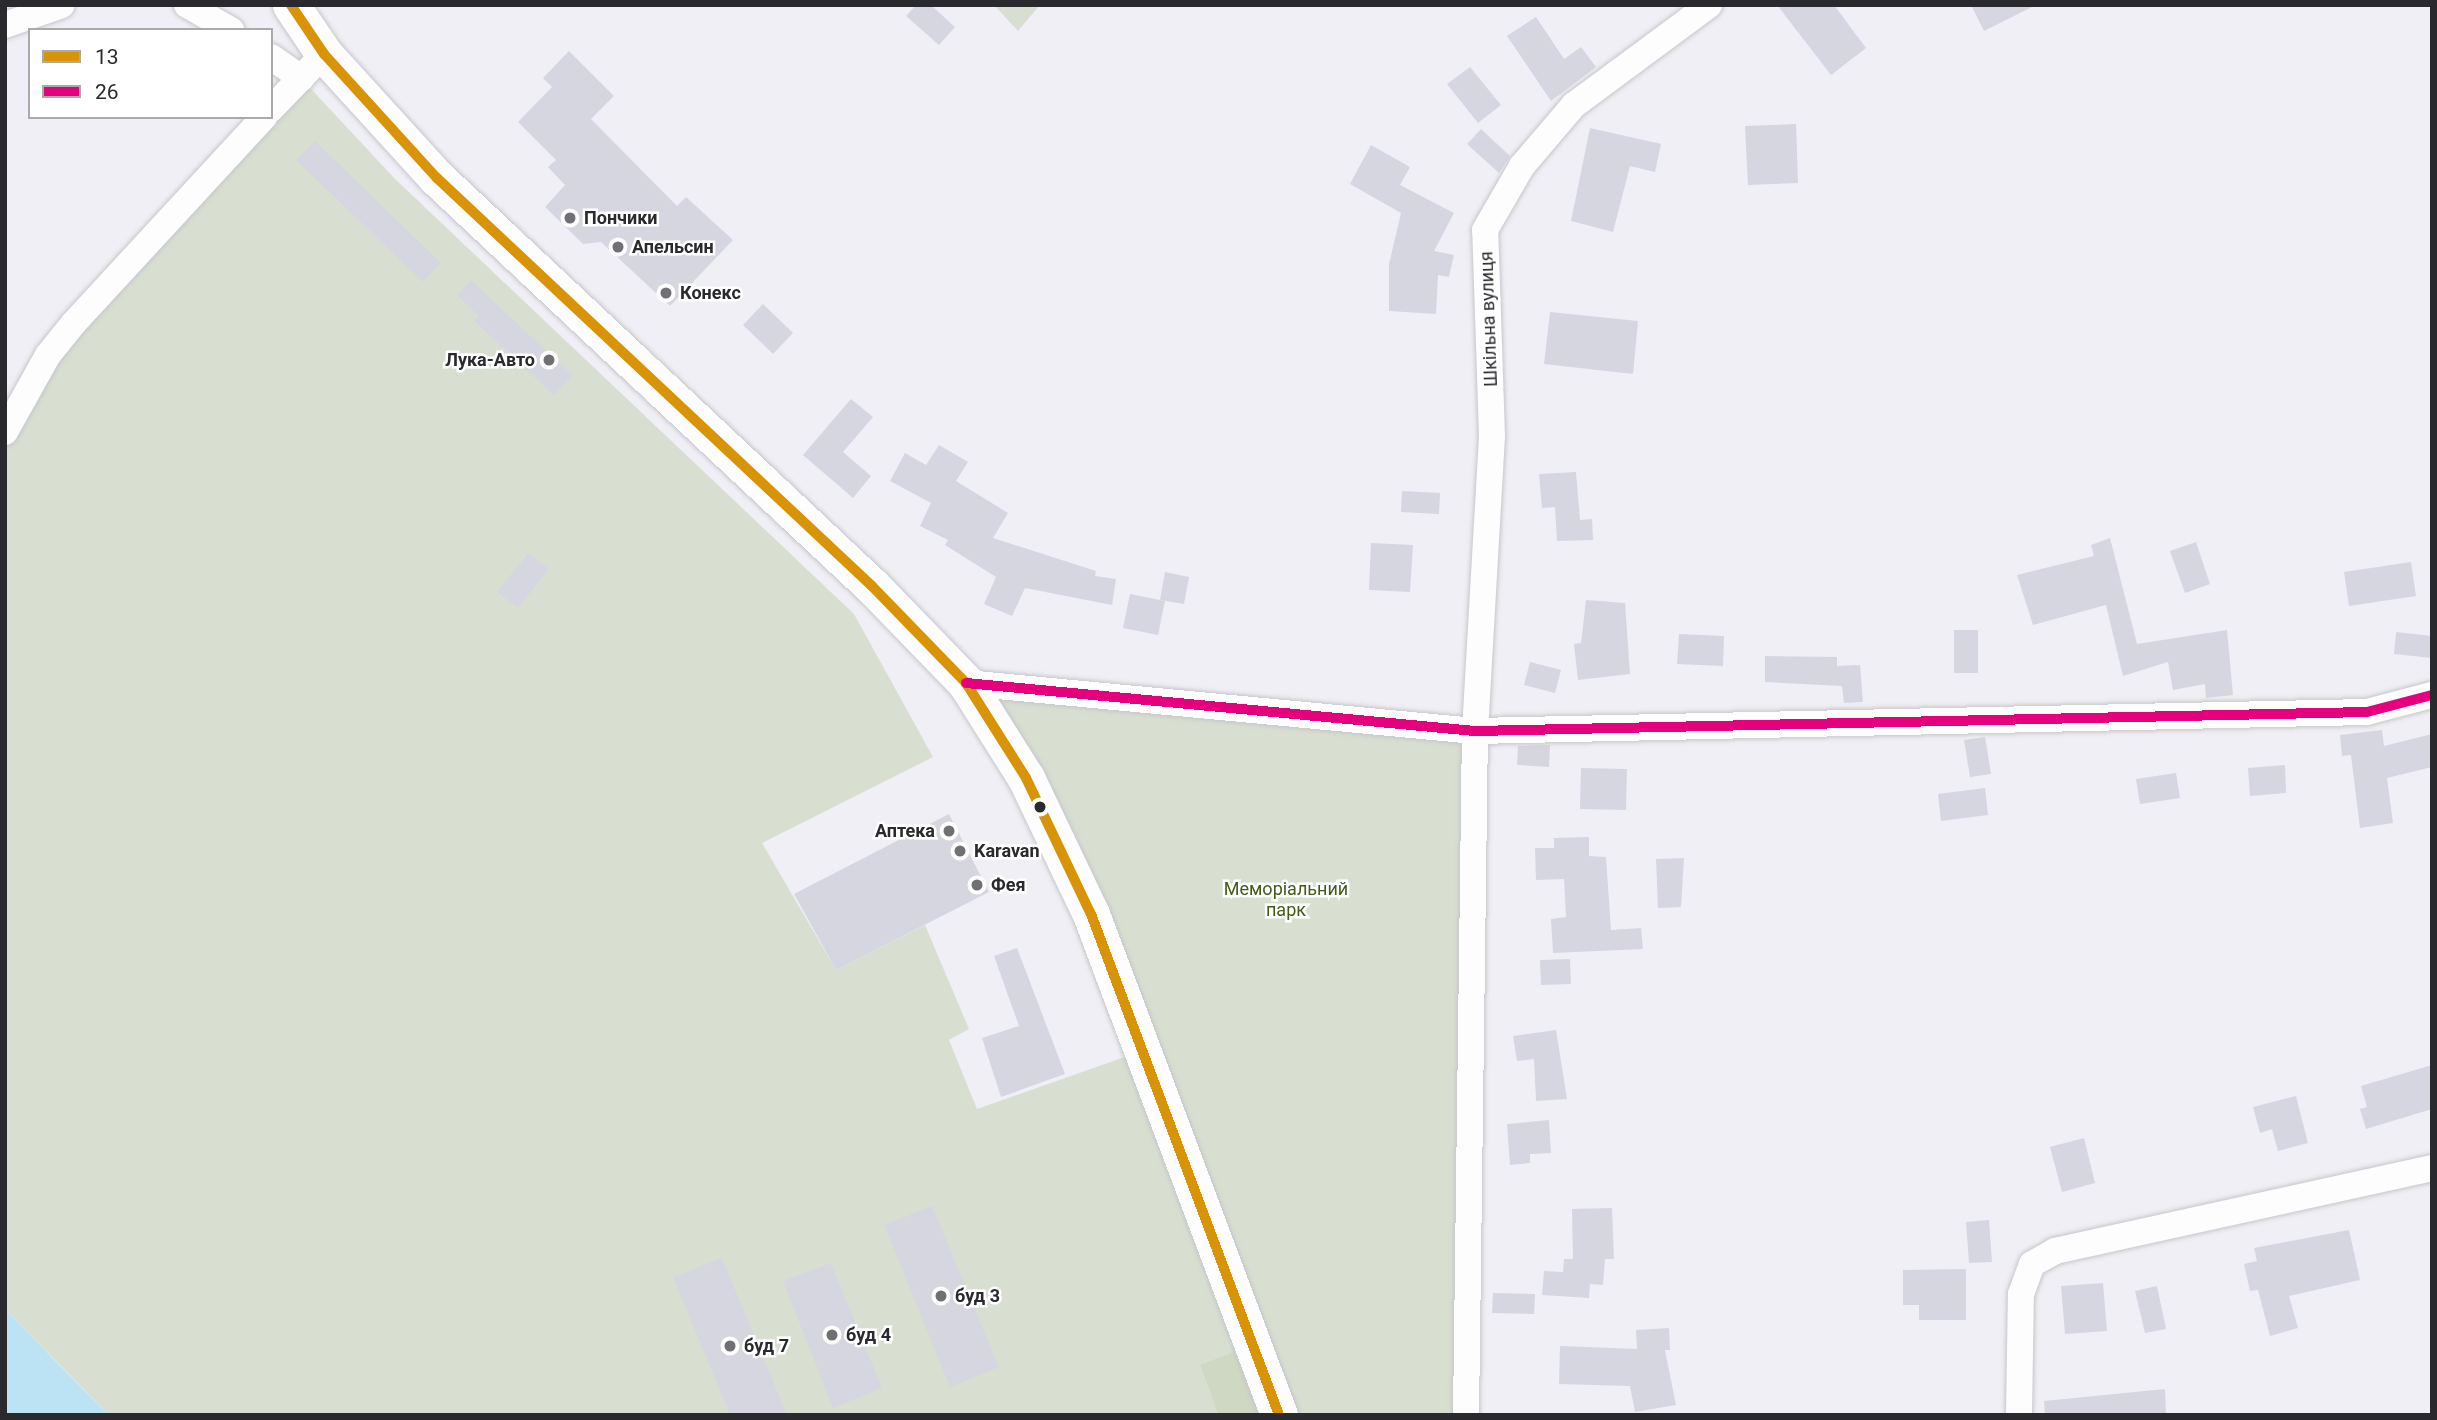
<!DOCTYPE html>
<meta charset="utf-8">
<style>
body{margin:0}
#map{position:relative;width:2437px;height:1420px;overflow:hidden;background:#efeff5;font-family:Roboto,sans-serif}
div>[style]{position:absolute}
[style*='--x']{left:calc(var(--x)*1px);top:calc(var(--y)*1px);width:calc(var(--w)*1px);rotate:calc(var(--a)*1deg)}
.green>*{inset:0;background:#d8dfd1}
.forest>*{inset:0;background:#cfd8c2}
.water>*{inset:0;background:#bce3f4}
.building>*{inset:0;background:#d6d6e1}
.roads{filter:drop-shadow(0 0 2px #c6c6cb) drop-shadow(0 0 2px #c6c6cb)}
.minor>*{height:26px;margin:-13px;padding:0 13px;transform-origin:13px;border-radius:13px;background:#fdfdfe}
.secondary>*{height:37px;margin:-18.5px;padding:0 18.5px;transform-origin:18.5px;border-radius:18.5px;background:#fdfdfe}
.bus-1>*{height:10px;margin:-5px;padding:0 5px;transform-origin:5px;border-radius:5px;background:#d89307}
.bus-2>*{height:10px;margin:-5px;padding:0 5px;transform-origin:5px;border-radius:5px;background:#e5007d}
.dots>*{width:19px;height:19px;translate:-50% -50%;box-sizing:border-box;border:4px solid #fff;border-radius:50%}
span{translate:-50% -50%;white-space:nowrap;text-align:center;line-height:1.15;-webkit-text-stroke:5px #fff;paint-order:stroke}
.poi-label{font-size:18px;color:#2a2a2e;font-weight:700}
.left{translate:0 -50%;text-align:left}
.right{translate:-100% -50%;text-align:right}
.street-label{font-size:18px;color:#2a2a2e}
.park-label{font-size:18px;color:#465a17}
.frame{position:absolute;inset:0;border:7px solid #2a2a2e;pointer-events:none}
.legend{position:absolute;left:28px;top:28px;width:245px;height:91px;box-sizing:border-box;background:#fff;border:2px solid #aaaaab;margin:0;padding:9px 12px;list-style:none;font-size:21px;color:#2a2a2e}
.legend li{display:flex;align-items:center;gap:14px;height:35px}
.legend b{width:35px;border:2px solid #aaaaab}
</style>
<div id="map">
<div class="green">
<div style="clip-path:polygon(994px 5px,1040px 5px,1018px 31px)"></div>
<div style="clip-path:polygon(301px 78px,394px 178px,854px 614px,933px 757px,762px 843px,836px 970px,925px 925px,969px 1029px,949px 1040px,977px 1109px,1142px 1051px,966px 683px,1475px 731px,1466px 1415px,1279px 1415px,1200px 1365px,1218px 1415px,109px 1415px,5px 1309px,5px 432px,27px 392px)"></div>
</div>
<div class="forest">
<div style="clip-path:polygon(1252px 1345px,1279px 1415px,1218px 1415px,1200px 1365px)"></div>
</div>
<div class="water">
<div style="clip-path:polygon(5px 1309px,76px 1382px,109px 1415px,5px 1415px)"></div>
</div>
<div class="building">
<div style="clip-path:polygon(916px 5px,931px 5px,955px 27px,939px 45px,906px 16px)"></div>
<div style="clip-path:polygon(1777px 5px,1834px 5px,1866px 48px,1831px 75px)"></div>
<div style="clip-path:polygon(1971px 5px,2036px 5px,1984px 31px)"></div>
<div style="clip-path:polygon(1536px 17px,1564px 59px,1581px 47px,1596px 67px,1551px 101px,1507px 36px)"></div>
<div style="clip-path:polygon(569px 51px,614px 96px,591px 119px,677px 206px,686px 197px,733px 240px,670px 306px,601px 242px,583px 244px,545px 207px,565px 185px,548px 167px,556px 160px,518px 122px,552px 87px,543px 78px)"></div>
<div style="clip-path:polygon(1470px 67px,1501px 105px,1478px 123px,1447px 84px)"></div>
<div style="clip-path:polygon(1796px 124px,1798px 183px,1748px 185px,1745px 126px)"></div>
<div style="clip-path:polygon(1590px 128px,1661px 144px,1655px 172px,1630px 166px,1613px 232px,1571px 221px)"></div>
<div style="clip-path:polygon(1481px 129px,1510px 156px,1499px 173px,1467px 144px)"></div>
<div style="clip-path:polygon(315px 141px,441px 263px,423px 282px,296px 160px)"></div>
<div style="clip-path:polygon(1371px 145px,1410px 167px,1400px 185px,1454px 213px,1434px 251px,1454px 255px,1449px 277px,1438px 275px,1436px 314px,1389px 311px,1389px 264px,1401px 213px,1350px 184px)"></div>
<div style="clip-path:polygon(471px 280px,573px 376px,554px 395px,474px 321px,479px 316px,457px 295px)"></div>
<div style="clip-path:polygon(763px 304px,793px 333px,773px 354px,743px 325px)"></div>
<div style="clip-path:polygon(1550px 312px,1638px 321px,1633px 374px,1544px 364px)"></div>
<div style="clip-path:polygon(851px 399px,873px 417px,843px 452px,871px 476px,853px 498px,803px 455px)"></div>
<div style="clip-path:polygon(939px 445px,968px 462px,956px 481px,1008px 513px,993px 538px,1096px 571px,1095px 576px,1116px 579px,1112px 605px,1025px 588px,1012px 616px,984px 604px,996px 577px,945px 545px,948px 540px,920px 526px,931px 503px,890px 481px,905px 453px,926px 465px)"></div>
<div style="clip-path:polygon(1576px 472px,1580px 520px,1592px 519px,1593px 540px,1557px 541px,1555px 507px,1542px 508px,1539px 474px)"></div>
<div style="clip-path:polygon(1402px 491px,1440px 493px,1439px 514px,1401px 512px)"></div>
<div style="clip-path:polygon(2110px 538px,2137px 644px,2227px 630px,2233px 695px,2206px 698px,2205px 684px,2173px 690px,2168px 662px,2123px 676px,2106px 605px,2033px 625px,2017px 575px,2094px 556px,2091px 545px)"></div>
<div style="clip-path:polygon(2196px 542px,2210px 584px,2185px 593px,2170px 551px)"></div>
<div style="clip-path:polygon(1371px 543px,1413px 545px,1410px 592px,1369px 590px)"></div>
<div style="clip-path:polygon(528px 553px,549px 569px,518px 608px,497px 592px)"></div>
<div style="clip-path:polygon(2411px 562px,2416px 596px,2349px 606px,2344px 572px)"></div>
<div style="clip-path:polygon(1165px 572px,1189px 577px,1184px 604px,1160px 600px)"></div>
<div style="clip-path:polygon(1130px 594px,1165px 601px,1158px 635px,1123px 628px)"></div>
<div style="clip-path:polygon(1586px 600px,1625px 603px,1630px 674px,1578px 680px,1574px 644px,1581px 643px)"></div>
<div style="clip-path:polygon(1954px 630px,1978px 630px,1978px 673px,1954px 673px)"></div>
<div style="clip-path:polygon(2396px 632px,2432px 636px,2432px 658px,2394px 654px)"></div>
<div style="clip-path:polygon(1679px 634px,1724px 636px,1723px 666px,1677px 664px)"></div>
<div style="clip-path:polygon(1765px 656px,1837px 657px,1837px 666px,1860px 665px,1863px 702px,1844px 703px,1842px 686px,1765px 682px)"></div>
<div style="clip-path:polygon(1530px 662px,1561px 670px,1555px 693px,1524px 685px)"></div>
<div style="clip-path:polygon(2382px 730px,2384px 746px,2432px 734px,2432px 767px,2387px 778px,2393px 823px,2360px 828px,2351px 755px,2342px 756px,2340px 735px)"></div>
<div style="clip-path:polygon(1985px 737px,1991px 774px,1970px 777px,1964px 740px)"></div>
<div style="clip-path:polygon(1550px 745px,1549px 767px,1517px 765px,1518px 746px)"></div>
<div style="clip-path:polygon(2285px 765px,2286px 793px,2250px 796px,2248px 768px)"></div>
<div style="clip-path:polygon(1581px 768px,1627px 769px,1626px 810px,1580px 809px)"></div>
<div style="clip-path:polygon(2176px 773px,2180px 798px,2140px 804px,2136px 779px)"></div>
<div style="clip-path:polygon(1985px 788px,1988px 815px,1941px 821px,1938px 794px)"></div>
<div style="clip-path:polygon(949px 814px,989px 892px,836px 970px,794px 894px)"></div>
<div style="clip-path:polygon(1589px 837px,1589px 856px,1606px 857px,1611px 930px,1641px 928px,1643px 949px,1553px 953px,1551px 919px,1566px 917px,1564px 879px,1536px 880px,1535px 848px,1554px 848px,1554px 838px)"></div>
<div style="clip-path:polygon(1684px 858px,1681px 907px,1658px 908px,1656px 859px)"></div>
<div style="clip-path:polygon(1017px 948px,1065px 1074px,1001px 1097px,982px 1038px,1019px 1026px,994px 956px)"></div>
<div style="clip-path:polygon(1570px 959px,1571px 984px,1541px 985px,1540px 960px)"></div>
<div style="clip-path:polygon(1556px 1030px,1567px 1099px,1536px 1101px,1534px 1059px,1517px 1061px,1513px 1036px)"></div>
<div style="clip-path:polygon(2432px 1065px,2432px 1109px,2366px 1129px,2360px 1109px,2367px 1107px,2361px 1086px)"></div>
<div style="clip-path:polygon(2296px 1096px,2308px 1143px,2278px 1151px,2272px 1129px,2260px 1133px,2253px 1107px)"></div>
<div style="clip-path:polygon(1549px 1120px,1551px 1153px,1530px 1154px,1530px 1163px,1510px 1165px,1507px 1124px)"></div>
<div style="clip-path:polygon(2084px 1138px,2095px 1183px,2062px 1192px,2050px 1147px)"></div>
<div style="clip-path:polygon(932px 1206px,999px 1367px,950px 1387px,884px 1225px)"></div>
<div style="clip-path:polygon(1612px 1208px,1614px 1259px,1605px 1259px,1603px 1285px,1590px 1284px,1589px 1298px,1542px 1295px,1544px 1271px,1563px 1272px,1564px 1259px,1573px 1259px,1572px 1209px)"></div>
<div style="clip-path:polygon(1989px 1220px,1992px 1262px,1969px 1263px,1966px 1222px)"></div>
<div style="clip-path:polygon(2349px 1230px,2360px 1280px,2289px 1296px,2298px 1328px,2270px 1336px,2258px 1290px,2250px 1291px,2244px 1264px,2257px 1261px,2254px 1248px)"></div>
<div style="clip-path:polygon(722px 1258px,787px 1415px,730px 1415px,673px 1277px)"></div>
<div style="clip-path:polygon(831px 1263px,882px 1388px,833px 1408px,783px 1281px)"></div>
<div style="clip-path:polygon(1966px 1269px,1966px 1320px,1919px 1320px,1919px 1305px,1903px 1305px,1903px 1270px)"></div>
<div style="clip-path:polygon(2103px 1283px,2107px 1331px,2065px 1334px,2061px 1286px)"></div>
<div style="clip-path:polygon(2157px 1286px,2166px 1329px,2145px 1333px,2135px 1291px)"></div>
<div style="clip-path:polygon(1493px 1293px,1535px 1294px,1534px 1314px,1492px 1313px)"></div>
<div style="clip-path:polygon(1669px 1328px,1670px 1350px,1665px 1350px,1676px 1405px,1635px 1412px,1630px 1386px,1559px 1384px,1560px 1346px,1637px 1349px,1636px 1330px)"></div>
<div style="clip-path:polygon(2165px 1389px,2166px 1415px,2045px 1415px,2044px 1401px)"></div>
</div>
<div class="roads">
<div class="minor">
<div style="--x:187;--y:5;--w:51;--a:29.6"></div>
<div style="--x:5;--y:25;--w:60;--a:-19.3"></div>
<div style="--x:271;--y:57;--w:37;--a:35"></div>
<div style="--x:271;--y:109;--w:76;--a:-46.1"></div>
<div style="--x:5;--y:432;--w:88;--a:-60.8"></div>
<div style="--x:48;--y:355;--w:40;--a:-51"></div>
<div style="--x:73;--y:324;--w:282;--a:-47.3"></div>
<div style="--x:966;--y:683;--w:511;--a:5.39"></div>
<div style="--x:1475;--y:731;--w:892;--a:-1.22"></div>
<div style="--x:2367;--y:712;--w:67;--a:-14.7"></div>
<div style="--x:1466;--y:1415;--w:684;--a:-89.25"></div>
<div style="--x:1475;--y:731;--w:295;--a:-86.7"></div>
<div style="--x:1492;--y:436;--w:206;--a:-91.9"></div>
<div style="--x:1485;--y:230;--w:74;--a:-60"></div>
<div style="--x:1522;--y:166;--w:80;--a:-49.6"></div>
<div style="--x:1574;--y:105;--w:168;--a:-36.5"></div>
<div style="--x:2019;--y:1415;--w:121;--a:-89.1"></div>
<div style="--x:2021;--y:1294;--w:32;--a:-70"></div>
<div style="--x:2032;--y:1264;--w:26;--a:-29"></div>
<div style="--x:2055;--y:1251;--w:386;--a:-12.4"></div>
</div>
<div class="secondary">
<div style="--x:291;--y:5;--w:59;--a:56"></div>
<div style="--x:324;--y:54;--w:168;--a:47.7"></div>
<div style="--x:437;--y:178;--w:596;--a:43.17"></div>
<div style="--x:872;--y:586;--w:135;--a:45.9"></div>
<div style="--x:966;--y:683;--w:112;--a:57.7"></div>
<div style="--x:1026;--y:778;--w:151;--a:64.5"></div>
<div style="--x:1091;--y:914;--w:535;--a:69.43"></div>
</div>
</div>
<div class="bus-1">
<div style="--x:291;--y:5;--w:59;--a:56"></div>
<div style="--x:324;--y:54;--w:168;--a:47.7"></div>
<div style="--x:437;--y:178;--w:596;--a:43.17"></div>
<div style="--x:872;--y:586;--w:135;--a:45.9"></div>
<div style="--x:966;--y:683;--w:112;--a:57.7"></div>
<div style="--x:1026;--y:778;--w:151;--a:64.5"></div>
<div style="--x:1091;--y:914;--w:535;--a:69.43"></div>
</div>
<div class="bus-2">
<div style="--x:966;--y:683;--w:511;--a:5.39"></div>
<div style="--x:1475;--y:731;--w:892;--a:-1.22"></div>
<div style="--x:2367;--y:712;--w:67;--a:-14.7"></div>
</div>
<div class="dots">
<div style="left:570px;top:218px;background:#6f6f74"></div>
<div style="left:618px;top:247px;background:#6f6f74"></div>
<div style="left:666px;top:293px;background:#6f6f74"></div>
<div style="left:549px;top:360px;background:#6f6f74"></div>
<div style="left:1040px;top:807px;background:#2a2a2e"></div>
<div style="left:949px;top:831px;background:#6f6f74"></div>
<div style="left:960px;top:851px;background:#6f6f74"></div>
<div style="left:977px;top:885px;background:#6f6f74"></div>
<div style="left:941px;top:1296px;background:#6f6f74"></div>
<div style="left:832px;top:1335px;background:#6f6f74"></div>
<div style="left:730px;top:1346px;background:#6f6f74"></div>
</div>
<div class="poi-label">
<span class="left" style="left:584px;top:218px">Пончики</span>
<span class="left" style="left:632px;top:247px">Апельсин</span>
<span class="left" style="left:680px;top:293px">Конекс</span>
<span class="right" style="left:535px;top:360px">Лука-Авто</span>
<span class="right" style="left:935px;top:831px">Аптека</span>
<span class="left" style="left:974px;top:851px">Karavan</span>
<span class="left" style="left:991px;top:885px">Фея</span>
<span class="left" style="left:955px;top:1296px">буд 3</span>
<span class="left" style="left:846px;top:1335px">буд 4</span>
<span class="left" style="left:744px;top:1346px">буд 7</span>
</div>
<div class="street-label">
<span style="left:1489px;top:319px;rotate:-92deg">Шкільна вулиця</span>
</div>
<div class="park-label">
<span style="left:1286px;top:900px">Меморіальний<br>парк</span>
</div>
<div class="frame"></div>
<ul class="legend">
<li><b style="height:9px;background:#d89307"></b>13</li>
<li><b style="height:9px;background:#e5007d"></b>26</li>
</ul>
</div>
